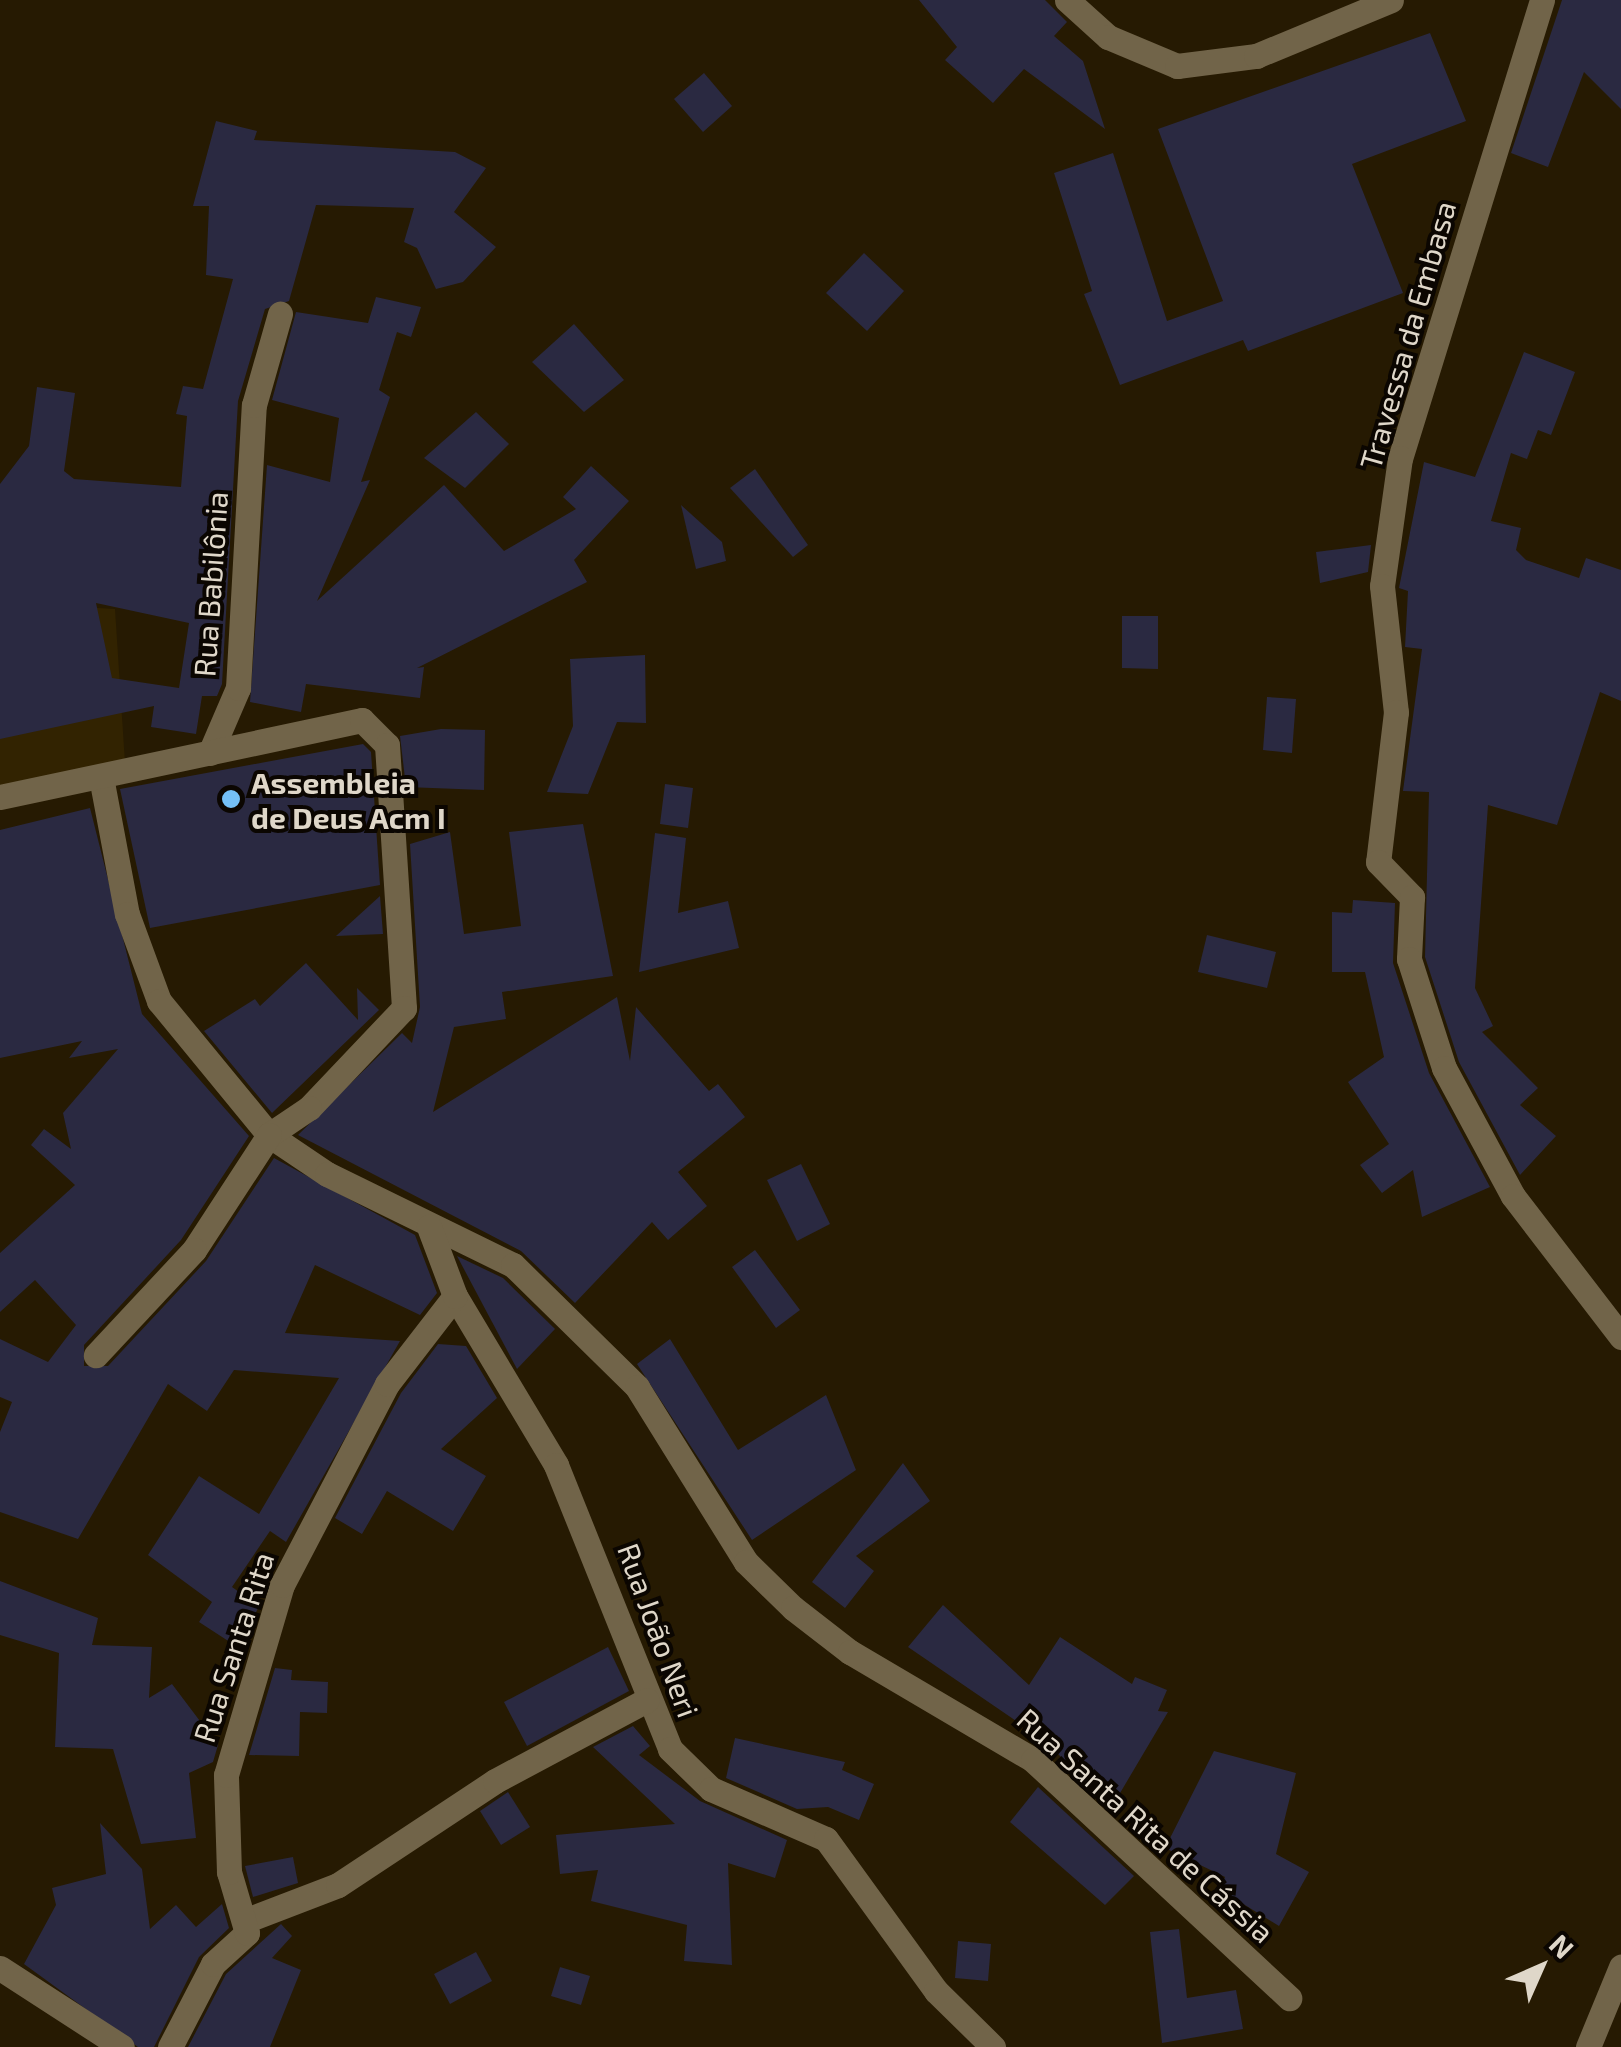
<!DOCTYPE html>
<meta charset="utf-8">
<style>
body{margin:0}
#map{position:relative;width:1621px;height:2047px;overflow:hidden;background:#261a02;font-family:"Exo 2",sans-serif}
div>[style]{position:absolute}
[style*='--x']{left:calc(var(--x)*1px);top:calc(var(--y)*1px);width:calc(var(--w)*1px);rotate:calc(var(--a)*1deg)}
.built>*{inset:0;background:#322301}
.building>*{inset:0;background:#2a2941}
.street>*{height:25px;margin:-12.5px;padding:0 12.5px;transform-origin:12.5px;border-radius:12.5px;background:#716449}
.dots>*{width:28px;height:28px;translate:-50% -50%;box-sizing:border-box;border:5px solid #0b0601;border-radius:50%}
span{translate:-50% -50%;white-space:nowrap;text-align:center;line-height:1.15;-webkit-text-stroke:8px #0b0601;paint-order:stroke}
.street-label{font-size:30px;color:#dfd7c9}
.poi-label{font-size:30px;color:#dfd7c9;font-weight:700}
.left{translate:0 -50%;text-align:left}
.north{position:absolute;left:1491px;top:1917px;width:100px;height:100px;-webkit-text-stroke:8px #0b0601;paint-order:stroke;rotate:45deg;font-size:28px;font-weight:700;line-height:40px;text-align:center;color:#dfd7c9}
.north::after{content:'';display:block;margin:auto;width:35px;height:45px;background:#dfd7c9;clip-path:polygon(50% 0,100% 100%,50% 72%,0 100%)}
</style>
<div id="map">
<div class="built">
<div style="clip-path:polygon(0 602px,115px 609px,125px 763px,0 789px)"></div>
</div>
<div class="building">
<div style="clip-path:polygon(919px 0,1045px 0,1067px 22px,1054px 36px,1083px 61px,1105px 129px,1024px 69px,993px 103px,945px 60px,957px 47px)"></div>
<div style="clip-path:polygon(1562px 0,1621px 0,1621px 109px,1584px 72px,1548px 167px,1511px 153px)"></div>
<div style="clip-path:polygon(1430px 33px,1466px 121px,1352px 164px,1403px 293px,1248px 351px,1243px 340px,1120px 385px,1084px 294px,1092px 291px,1054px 173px,1113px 153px,1167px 321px,1223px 301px,1158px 129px)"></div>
<div style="clip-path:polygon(704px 73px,732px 106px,703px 132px,674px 99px)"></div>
<div style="clip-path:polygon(evenodd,216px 121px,257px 131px,254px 140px,455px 152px,486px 168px,454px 212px,496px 247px,463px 282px,436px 289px,417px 248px,404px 242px,414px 208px,316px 205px,289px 301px,265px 309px,238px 401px,222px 684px,217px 696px,202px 696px,196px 734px,151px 727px,154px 706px,0 739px,0 484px,29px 446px,37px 387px,75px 393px,64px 471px,74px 479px,181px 487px,187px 416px,176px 414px,183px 386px,203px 389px,233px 279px,206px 275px,209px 206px,193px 206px,216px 121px,96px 603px,189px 623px,179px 688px,112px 678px,96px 603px)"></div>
<div style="clip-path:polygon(864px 253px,904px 291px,867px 331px,826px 293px)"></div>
<div style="clip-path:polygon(376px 297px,421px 307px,411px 337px,397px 332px,379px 390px,390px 397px,361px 482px,370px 480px,317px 601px,444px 485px,504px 551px,576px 509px,563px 497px,591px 466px,629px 501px,574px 560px,587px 582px,417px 668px,424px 667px,420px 698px,306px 684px,301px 712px,250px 702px,267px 465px,330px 482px,339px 418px,272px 400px,296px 312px,368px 323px)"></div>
<div style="clip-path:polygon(574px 324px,624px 380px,584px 412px,532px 362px)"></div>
<div style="clip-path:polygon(1524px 352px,1575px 372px,1551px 435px,1538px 430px,1527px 459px,1511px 453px,1491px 521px,1521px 528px,1516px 550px,1526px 560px,1579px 578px,1586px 558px,1621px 570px,1621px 701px,1600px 692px,1557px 825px,1488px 805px,1475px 988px,1493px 1026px,1482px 1032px,1538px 1088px,1520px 1105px,1556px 1136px,1520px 1175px,1459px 1062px,1425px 957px,1429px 792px,1403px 791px,1422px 649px,1405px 647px,1408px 591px,1399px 588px,1424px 462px,1475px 477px)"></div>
<div style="clip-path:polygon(476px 412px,509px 444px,465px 488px,424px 458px)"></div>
<div style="clip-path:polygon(755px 469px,808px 545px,793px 557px,730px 488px)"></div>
<div style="clip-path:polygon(681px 505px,722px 542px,726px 561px,696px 569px)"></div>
<div style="clip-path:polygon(1371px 545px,1368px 572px,1320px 583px,1316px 552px)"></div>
<div style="clip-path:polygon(1122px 616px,1158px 616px,1158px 669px,1122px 668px)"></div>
<div style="clip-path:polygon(645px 655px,646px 723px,617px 722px,588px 794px,547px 792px,573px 726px,570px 659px)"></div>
<div style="clip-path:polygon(1267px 697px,1296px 699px,1292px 753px,1263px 750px)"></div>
<div style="clip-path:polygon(441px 729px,485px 730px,484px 790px,406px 787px,400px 736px)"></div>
<div style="clip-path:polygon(363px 744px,371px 752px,380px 885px,150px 928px,120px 789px)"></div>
<div style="clip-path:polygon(665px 784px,693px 788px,688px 828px,660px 824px)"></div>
<div style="clip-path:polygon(90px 808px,142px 1014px,249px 1136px,181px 1240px,84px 1345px,84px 1366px,108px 1366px,206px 1261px,274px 1158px,415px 1235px,437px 1293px,420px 1315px,315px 1265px,285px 1333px,400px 1341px,286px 1542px,270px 1531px,232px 1587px,259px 1606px,239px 1648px,199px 1622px,212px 1602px,148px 1555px,199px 1476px,259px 1514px,339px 1378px,234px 1370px,207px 1411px,168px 1384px,78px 1539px,0 1512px,0 1432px,12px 1402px,0 1397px,0 1339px,48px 1362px,76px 1325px,35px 1280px,0 1312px,0 1253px,75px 1185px,31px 1145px,44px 1129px,71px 1149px,63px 1113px,118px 1049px,69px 1058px,82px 1041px,0 1058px,0 830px)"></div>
<div style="clip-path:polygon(583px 824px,613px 976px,502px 992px,506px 1019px,454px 1027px,433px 1112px,617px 997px,630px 1061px,636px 1007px,709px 1091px,718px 1084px,745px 1117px,678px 1172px,707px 1206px,668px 1240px,652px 1222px,575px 1303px,521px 1251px,298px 1135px,402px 1033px,412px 1043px,420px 1007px,410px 844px,450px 832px,464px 934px,521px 926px,509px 832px)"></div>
<div style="clip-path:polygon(655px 833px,686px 838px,678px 913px,728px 901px,739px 948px,639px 972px)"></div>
<div style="clip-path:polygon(380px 896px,383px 934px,336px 936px)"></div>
<div style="clip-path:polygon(1353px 900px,1395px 903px,1393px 963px,1429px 1073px,1490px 1187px,1422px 1217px,1413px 1170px,1382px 1193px,1360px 1165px,1389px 1144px,1348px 1082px,1384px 1057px,1365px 972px,1332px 972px,1332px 912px,1352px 913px)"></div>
<div style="clip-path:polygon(1207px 935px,1276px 952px,1267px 988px,1198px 972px)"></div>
<div style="clip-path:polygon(306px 963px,358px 1020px,357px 988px,379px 1010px,272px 1113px,204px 1031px,255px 999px,260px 1006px)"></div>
<div style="clip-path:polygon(801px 1164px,830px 1224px,797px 1241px,767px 1180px)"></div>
<div style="clip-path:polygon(755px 1250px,800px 1310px,776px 1328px,732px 1267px)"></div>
<div style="clip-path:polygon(457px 1256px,503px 1278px,555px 1329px,517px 1369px)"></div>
<div style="clip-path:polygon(670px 1339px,738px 1450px,826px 1395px,856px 1470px,752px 1540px,637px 1364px)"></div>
<div style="clip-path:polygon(438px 1344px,466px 1346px,497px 1398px,441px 1449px,486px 1476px,453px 1531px,387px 1491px,362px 1534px,335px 1518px,401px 1393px)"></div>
<div style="clip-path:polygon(903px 1463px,930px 1501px,856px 1556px,874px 1571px,845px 1608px,812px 1582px)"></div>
<div style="clip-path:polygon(0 1581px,98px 1618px,92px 1645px,152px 1647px,149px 1698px,172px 1684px,218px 1745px,213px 1762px,189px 1773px,196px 1838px,141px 1844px,113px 1749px,55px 1747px,59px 1653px,0 1635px)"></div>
<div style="clip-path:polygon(943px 1605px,1029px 1685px,1060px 1637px,1132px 1684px,1135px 1677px,1167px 1690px,1158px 1711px,1168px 1712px,1110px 1810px,1047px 1742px,908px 1647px)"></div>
<div style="clip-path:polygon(608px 1647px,629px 1691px,527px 1746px,504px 1702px)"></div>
<div style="clip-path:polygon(275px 1668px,292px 1670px,291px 1680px,328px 1682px,327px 1713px,300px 1712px,299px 1756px,249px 1755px)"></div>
<div style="clip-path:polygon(633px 1726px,650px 1746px,639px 1755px,700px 1801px,787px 1840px,775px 1878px,728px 1863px,732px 1965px,684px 1961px,687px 1925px,591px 1901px,598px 1870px,560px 1874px,556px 1835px,675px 1824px,593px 1747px)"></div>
<div style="clip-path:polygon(735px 1738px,845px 1762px,842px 1770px,874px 1784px,859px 1820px,828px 1807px,797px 1809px,726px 1778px)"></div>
<div style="clip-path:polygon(1214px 1751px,1296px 1773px,1276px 1854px,1309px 1872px,1279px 1926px,1219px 1889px,1225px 1877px,1165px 1848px)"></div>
<div style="clip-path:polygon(1038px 1787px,1134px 1876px,1105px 1905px,1010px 1822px)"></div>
<div style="clip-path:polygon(508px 1792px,530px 1827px,501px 1845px,480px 1811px)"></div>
<div style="clip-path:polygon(100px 1823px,142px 1869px,150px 1929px,176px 1905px,196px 1927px,222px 1904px,229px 1928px,199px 1957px,154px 2047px,138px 2047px,24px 1964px,56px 1905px,52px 1888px,106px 1874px)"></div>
<div style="clip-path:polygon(293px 1857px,298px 1883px,253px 1897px,245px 1866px)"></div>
<div style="clip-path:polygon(281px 1924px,292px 1936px,272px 1958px,301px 1970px,270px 2047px,188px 2047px,226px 1974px)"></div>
<div style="clip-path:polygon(1179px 1929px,1187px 1998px,1236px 1990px,1243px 2029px,1162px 2043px,1150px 1932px)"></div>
<div style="clip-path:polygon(958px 1941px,991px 1944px,988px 1981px,955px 1978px)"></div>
<div style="clip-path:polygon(476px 1952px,492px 1981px,450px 2004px,434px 1974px)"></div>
<div style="clip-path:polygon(560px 1967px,590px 1976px,581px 2005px,551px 1996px)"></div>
</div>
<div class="street">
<div style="--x:1067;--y:0;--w:55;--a:42.1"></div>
<div style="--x:1108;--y:37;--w:75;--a:22.8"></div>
<div style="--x:1177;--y:66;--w:80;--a:-7.2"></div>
<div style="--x:1256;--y:56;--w:146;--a:-22.5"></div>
<div style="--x:1542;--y:0;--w:480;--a:107.2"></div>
<div style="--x:1400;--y:458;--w:129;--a:98"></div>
<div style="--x:1382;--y:586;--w:127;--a:83.7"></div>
<div style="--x:1396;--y:712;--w:151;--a:96.8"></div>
<div style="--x:1378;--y:862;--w:49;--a:45.8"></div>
<div style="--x:1412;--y:897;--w:62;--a:92.8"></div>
<div style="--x:1409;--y:959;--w:114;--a:72.2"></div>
<div style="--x:1444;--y:1068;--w:145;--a:61.7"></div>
<div style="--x:1513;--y:1196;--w:178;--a:52.5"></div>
<div style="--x:210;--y:753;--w:71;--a:-66.7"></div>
<div style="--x:238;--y:688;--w:283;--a:-86.8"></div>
<div style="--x:254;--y:405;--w:95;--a:-74.1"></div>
<div style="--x:101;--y:777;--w:139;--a:79.3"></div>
<div style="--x:127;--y:914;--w:93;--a:69.8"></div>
<div style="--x:159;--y:1001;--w:173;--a:50.6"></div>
<div style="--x:269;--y:1135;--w:70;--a:33.9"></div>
<div style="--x:327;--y:1174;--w:207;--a:26.1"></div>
<div style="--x:513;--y:1265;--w:174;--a:44.5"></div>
<div style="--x:637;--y:1387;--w:206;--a:58.1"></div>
<div style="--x:746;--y:1562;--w:66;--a:44.4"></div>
<div style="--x:793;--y:1608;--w:72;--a:37.7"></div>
<div style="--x:850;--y:1652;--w:212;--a:30.5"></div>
<div style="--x:1033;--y:1760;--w:350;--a:42.9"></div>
<div style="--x:0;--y:797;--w:370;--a:-12"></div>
<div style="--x:362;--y:720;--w:35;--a:45"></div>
<div style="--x:387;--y:745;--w:264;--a:86.3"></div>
<div style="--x:404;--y:1008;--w:138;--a:133.5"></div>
<div style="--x:309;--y:1108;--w:48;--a:146"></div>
<div style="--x:269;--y:1135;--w:137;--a:123.1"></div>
<div style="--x:194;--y:1250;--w:144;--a:133"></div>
<div style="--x:455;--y:1296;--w:197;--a:59.1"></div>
<div style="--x:556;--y:1465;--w:306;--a:68.1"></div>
<div style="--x:670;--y:1749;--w:57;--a:44.3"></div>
<div style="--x:711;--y:1789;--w:125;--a:23.5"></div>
<div style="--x:826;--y:1839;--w:188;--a:54.1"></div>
<div style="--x:936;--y:1991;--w:80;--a:44.5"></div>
<div style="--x:247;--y:1920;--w:97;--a:-21"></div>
<div style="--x:338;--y:1885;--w:188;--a:-33.5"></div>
<div style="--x:495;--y:1781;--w:172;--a:-28.1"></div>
<div style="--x:0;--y:1968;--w:145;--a:32.9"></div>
<div style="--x:170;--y:2047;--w:93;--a:-62.6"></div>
<div style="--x:213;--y:1964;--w:46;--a:-42.4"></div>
<div style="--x:247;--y:1933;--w:64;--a:-106.4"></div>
<div style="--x:229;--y:1872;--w:97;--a:-91.8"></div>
<div style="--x:226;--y:1775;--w:198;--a:-73.6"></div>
<div style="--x:282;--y:1585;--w:227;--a:-62.4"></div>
<div style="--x:387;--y:1384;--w:111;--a:-52.3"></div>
<div style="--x:455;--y:1296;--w:74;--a:-110.6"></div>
<div style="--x:1588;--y:2047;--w:87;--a:-67.6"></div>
</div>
<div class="dots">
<div style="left:231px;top:799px;background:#74c0f6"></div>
</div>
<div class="street-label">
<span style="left:1407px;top:335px;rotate:-74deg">Travessa da Embasa</span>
<span style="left:210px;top:584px;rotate:-86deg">Rua Babilônia</span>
<span style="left:659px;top:1630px;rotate:70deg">Rua João Neri</span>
<span style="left:233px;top:1647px;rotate:-72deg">Rua Santa Rita</span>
<span style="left:1146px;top:1825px;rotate:42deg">Rua Santa Rita de Cássia</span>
</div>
<div class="poi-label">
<span class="left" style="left:251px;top:799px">Assembleia<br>de Deus Acm I</span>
</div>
<div class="north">N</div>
</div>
